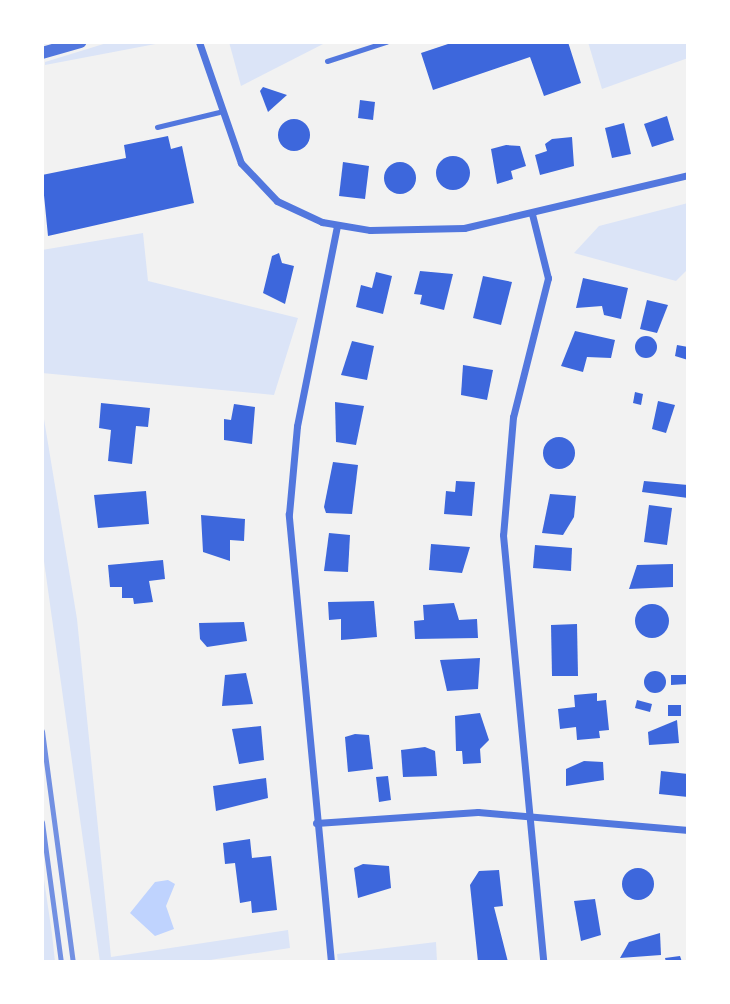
<!DOCTYPE html>
<style>
body{margin:0}
#map{position:relative;width:730px;height:1004px;overflow:hidden;background:#f2f2f2;font-family:"Roboto Condensed",sans-serif}
div>[style]{position:absolute}
[style*='--x']{left:calc(var(--x)*1px);top:calc(var(--y)*1px);width:calc(var(--w)*1px);rotate:calc(var(--a)*1deg)}
.green>*{inset:0;background:#dbe4f7}
.water>*{inset:0;background:#bfd3fe}
.building>*{inset:0;background:#3d67dc}
.round{border-radius:50%}
.service>*{height:5px;margin:-2.5px;padding:0 2.5px;transform-origin:2.5px;border-radius:2.5px;background:#5277de}
.minor>*{height:7px;margin:-3.5px;padding:0 3.5px;transform-origin:3.5px;border-radius:3.5px;background:#5277de}
.tertiary>*{height:12px;margin:-6px;padding:0 6px;transform-origin:6px;border-radius:6px;background:#5277de}
.rail>*{height:5px;margin:-2.5px;padding:0 2.5px;transform-origin:2.5px;border-radius:2.5px;background:#7290e2}
span{translate:-50% -50%;white-space:nowrap;text-align:center;line-height:1.15;-webkit-text-stroke:7px #fff;paint-order:stroke}
.frame{position:absolute;inset:0;border:44px solid #fff;pointer-events:none}
</style>
<div id="map">
<div class="green">
<div style="clip-path:polygon(110px 42px,166px 42px,45px 65px,45px 62px)"></div>
<div style="clip-path:polygon(229px 42px,327px 42px,241px 86px)"></div>
<div style="clip-path:polygon(588px 42px,688px 42px,688px 58px,602px 89px)"></div>
<div style="clip-path:polygon(688px 203px,688px 269px,676px 281px,574px 253px,599px 226px)"></div>
<div style="clip-path:polygon(143px 233px,148px 281px,298px 318px,274px 395px,42px 373px,42px 250px)"></div>
<div style="clip-path:polygon(42px 407px,77px 619px,111px 957px,288px 930px,290px 948px,197px 962px,100px 962px,42px 547px)"></div>
<div style="clip-path:polygon(42px 866px,52px 934px,55px 962px,42px 962px)"></div>
<div style="clip-path:polygon(436px 942px,437px 962px,338px 962px,337px 954px)"></div>
</div>
<div class="water">
<div style="clip-path:polygon(168px 880px,175px 884px,166px 906px,174px 929px,155px 936px,130px 913px,155px 882px)"></div>
</div>
<div class="building">
<div style="clip-path:polygon(454px 42px,568px 42px,581px 83px,544px 96px,530px 57px,433px 90px,421px 53px)"></div>
<div style="clip-path:polygon(263px 87px,287px 95px,268px 112px,260px 91px)"></div>
<div style="clip-path:polygon(360px 100px,375px 102px,373px 120px,358px 118px)"></div>
<div style="clip-path:polygon(667px 116px,674px 140px,652px 147px,644px 124px)"></div>
<div class="round" style="left:278px;top:119px;width:32px;height:32px"></div>
<div style="clip-path:polygon(624px 123px,631px 154px,612px 158px,605px 128px)"></div>
<div style="clip-path:polygon(168px 136px,171px 149px,182px 146px,194px 203px,48px 236px,42px 175px,126px 158px,124px 145px)"></div>
<div style="clip-path:polygon(572px 137px,574px 166px,540px 175px,535px 155px,547px 151px,545px 144px,552px 139px)"></div>
<div style="clip-path:polygon(506px 145px,520px 146px,526px 166px,511px 171px,513px 179px,497px 184px,491px 149px)"></div>
<div class="round" style="left:436px;top:156px;width:34px;height:34px"></div>
<div class="round" style="left:384px;top:162px;width:32px;height:32px"></div>
<div style="clip-path:polygon(343px 162px,369px 166px,365px 199px,339px 196px)"></div>
<div style="clip-path:polygon(279px 253px,282px 263px,294px 266px,285px 304px,263px 293px,272px 256px)"></div>
<div style="clip-path:polygon(420px 271px,453px 274px,444px 310px,420px 304px,422px 295px,414px 294px)"></div>
<div style="clip-path:polygon(376px 272px,392px 276px,383px 314px,356px 307px,361px 285px,372px 288px)"></div>
<div style="clip-path:polygon(483px 276px,512px 282px,501px 325px,473px 318px)"></div>
<div style="clip-path:polygon(583px 278px,628px 288px,621px 319px,604px 315px,602px 306px,576px 308px)"></div>
<div style="clip-path:polygon(647px 300px,668px 305px,657px 333px,640px 329px)"></div>
<div style="clip-path:polygon(575px 331px,615px 340px,611px 358px,587px 357px,583px 372px,561px 366px)"></div>
<div class="round" style="left:635px;top:336px;width:22px;height:22px"></div>
<div style="clip-path:polygon(352px 341px,374px 346px,367px 380px,341px 375px)"></div>
<div style="clip-path:polygon(677px 345px,688px 347px,688px 360px,675px 356px)"></div>
<div style="clip-path:polygon(463px 365px,493px 370px,487px 400px,461px 395px)"></div>
<div style="clip-path:polygon(635px 392px,643px 394px,641px 405px,633px 403px)"></div>
<div style="clip-path:polygon(658px 401px,675px 405px,666px 433px,652px 429px)"></div>
<div style="clip-path:polygon(335px 402px,364px 406px,356px 445px,336px 442px)"></div>
<div style="clip-path:polygon(101px 403px,150px 408px,148px 427px,136px 426px,132px 464px,108px 461px,111px 430px,99px 428px)"></div>
<div style="clip-path:polygon(234px 404px,255px 407px,252px 444px,224px 440px,224px 419px,231px 420px)"></div>
<div class="round" style="left:543px;top:437px;width:32px;height:32px"></div>
<div style="clip-path:polygon(333px 462px,358px 465px,352px 514px,326px 513px,324px 507px)"></div>
<div style="clip-path:polygon(456px 481px,475px 482px,472px 516px,444px 514px,446px 491px,455px 492px)"></div>
<div style="clip-path:polygon(644px 481px,688px 485px,688px 498px,642px 492px)"></div>
<div style="clip-path:polygon(146px 491px,149px 524px,98px 528px,94px 495px)"></div>
<div style="clip-path:polygon(550px 494px,576px 496px,574px 517px,563px 535px,542px 533px)"></div>
<div style="clip-path:polygon(649px 505px,672px 508px,667px 545px,644px 542px)"></div>
<div style="clip-path:polygon(201px 515px,245px 519px,244px 541px,230px 540px,230px 561px,203px 552px)"></div>
<div style="clip-path:polygon(329px 533px,350px 535px,348px 572px,324px 571px)"></div>
<div style="clip-path:polygon(431px 544px,470px 547px,462px 573px,429px 570px)"></div>
<div style="clip-path:polygon(535px 545px,572px 548px,571px 571px,533px 568px)"></div>
<div style="clip-path:polygon(163px 560px,165px 579px,149px 581px,153px 602px,134px 604px,133px 598px,122px 598px,122px 587px,110px 587px,108px 565px)"></div>
<div style="clip-path:polygon(673px 564px,673px 587px,629px 589px,637px 565px)"></div>
<div style="clip-path:polygon(374px 601px,377px 637px,341px 640px,341px 619px,329px 620px,328px 602px)"></div>
<div style="clip-path:polygon(454px 603px,459px 620px,477px 619px,478px 638px,415px 639px,414px 621px,424px 620px,423px 605px)"></div>
<div class="round" style="left:635px;top:604px;width:34px;height:34px"></div>
<div style="clip-path:polygon(244px 622px,247px 641px,207px 647px,200px 639px,199px 623px)"></div>
<div style="clip-path:polygon(577px 624px,578px 676px,552px 676px,551px 625px)"></div>
<div style="clip-path:polygon(480px 658px,478px 689px,447px 691px,440px 660px)"></div>
<div class="round" style="left:644px;top:671px;width:22px;height:22px"></div>
<div style="clip-path:polygon(246px 673px,253px 704px,222px 706px,225px 675px)"></div>
<div style="clip-path:polygon(671px 675px,688px 675px,688px 684px,671px 685px)"></div>
<div style="clip-path:polygon(597px 693px,597px 701px,606px 700px,609px 730px,599px 731px,600px 738px,577px 740px,576px 727px,560px 729px,558px 709px,575px 707px,574px 695px)"></div>
<div style="clip-path:polygon(637px 700px,652px 704px,650px 712px,635px 708px)"></div>
<div style="clip-path:polygon(668px 705px,681px 705px,681px 716px,668px 716px)"></div>
<div style="clip-path:polygon(480px 713px,489px 740px,480px 749px,481px 763px,463px 764px,462px 751px,456px 751px,455px 716px)"></div>
<div style="clip-path:polygon(677px 720px,679px 743px,649px 745px,648px 732px)"></div>
<div style="clip-path:polygon(261px 726px,264px 760px,239px 764px,232px 729px)"></div>
<div style="clip-path:polygon(355px 734px,369px 735px,373px 769px,348px 772px,345px 737px)"></div>
<div style="clip-path:polygon(425px 747px,435px 751px,437px 776px,403px 777px,401px 750px)"></div>
<div style="clip-path:polygon(584px 761px,603px 762px,604px 780px,566px 786px,566px 769px)"></div>
<div style="clip-path:polygon(661px 771px,688px 774px,688px 797px,659px 794px)"></div>
<div style="clip-path:polygon(388px 776px,391px 800px,379px 802px,376px 777px)"></div>
<div style="clip-path:polygon(266px 778px,268px 798px,216px 811px,213px 786px)"></div>
<div style="clip-path:polygon(250px 839px,252px 858px,271px 856px,277px 910px,252px 913px,251px 901px,240px 903px,235px 863px,225px 864px,223px 843px)"></div>
<div style="clip-path:polygon(363px 864px,389px 866px,391px 888px,358px 898px,354px 868px)"></div>
<div class="round" style="left:622px;top:868px;width:32px;height:32px"></div>
<div style="clip-path:polygon(499px 870px,503px 906px,494px 907px,508px 962px,478px 962px,470px 885px,479px 871px)"></div>
<div style="clip-path:polygon(595px 899px,601px 935px,581px 941px,574px 901px)"></div>
<div style="clip-path:polygon(660px 933px,661px 955px,620px 958px,629px 942px)"></div>
<div style="clip-path:polygon(680px 956px,682px 962px,666px 962px,665px 958px)"></div>
</div>
<div class="service">
<div style="--x:327;--y:61;--w:62;--a:-17.9"></div>
<div style="--x:157;--y:127;--w:64;--a:-13.6"></div>
</div>
<div class="minor">
<div style="--x:199;--y:42;--w:128;--a:70.9"></div>
<div style="--x:241;--y:163;--w:52;--a:46.5"></div>
<div style="--x:277;--y:201;--w:50;--a:25"></div>
<div style="--x:322;--y:222;--w:49;--a:9.5"></div>
<div style="--x:370;--y:230;--w:94;--a:-1.2"></div>
<div style="--x:464;--y:228;--w:230;--a:-13.3"></div>
<div style="--x:532;--y:214;--w:66;--a:76"></div>
<div style="--x:548;--y:278;--w:143;--a:104.1"></div>
<div style="--x:513;--y:417;--w:118;--a:94.8"></div>
<div style="--x:503;--y:535;--w:429;--a:84.6"></div>
<div style="--x:316;--y:823;--w:162;--a:-3.9"></div>
<div style="--x:478;--y:812;--w:211;--a:4.9"></div>
<div style="--x:331;--y:962;--w:450;--a:-95.4"></div>
<div style="--x:289;--y:514;--w:88;--a:-84.8"></div>
<div style="--x:297;--y:426;--w:204;--a:-78.7"></div>
</div>
<div class="tertiary">
<div style="--x:42;--y:53;--w:40;--a:-16"></div>
</div>
<div class="rail">
<div style="--x:42;--y:731;--w:233;--a:82.4"></div>
<div style="--x:42;--y:822;--w:141;--a:82.3"></div>
</div>
<div class="frame"></div>
</div>
